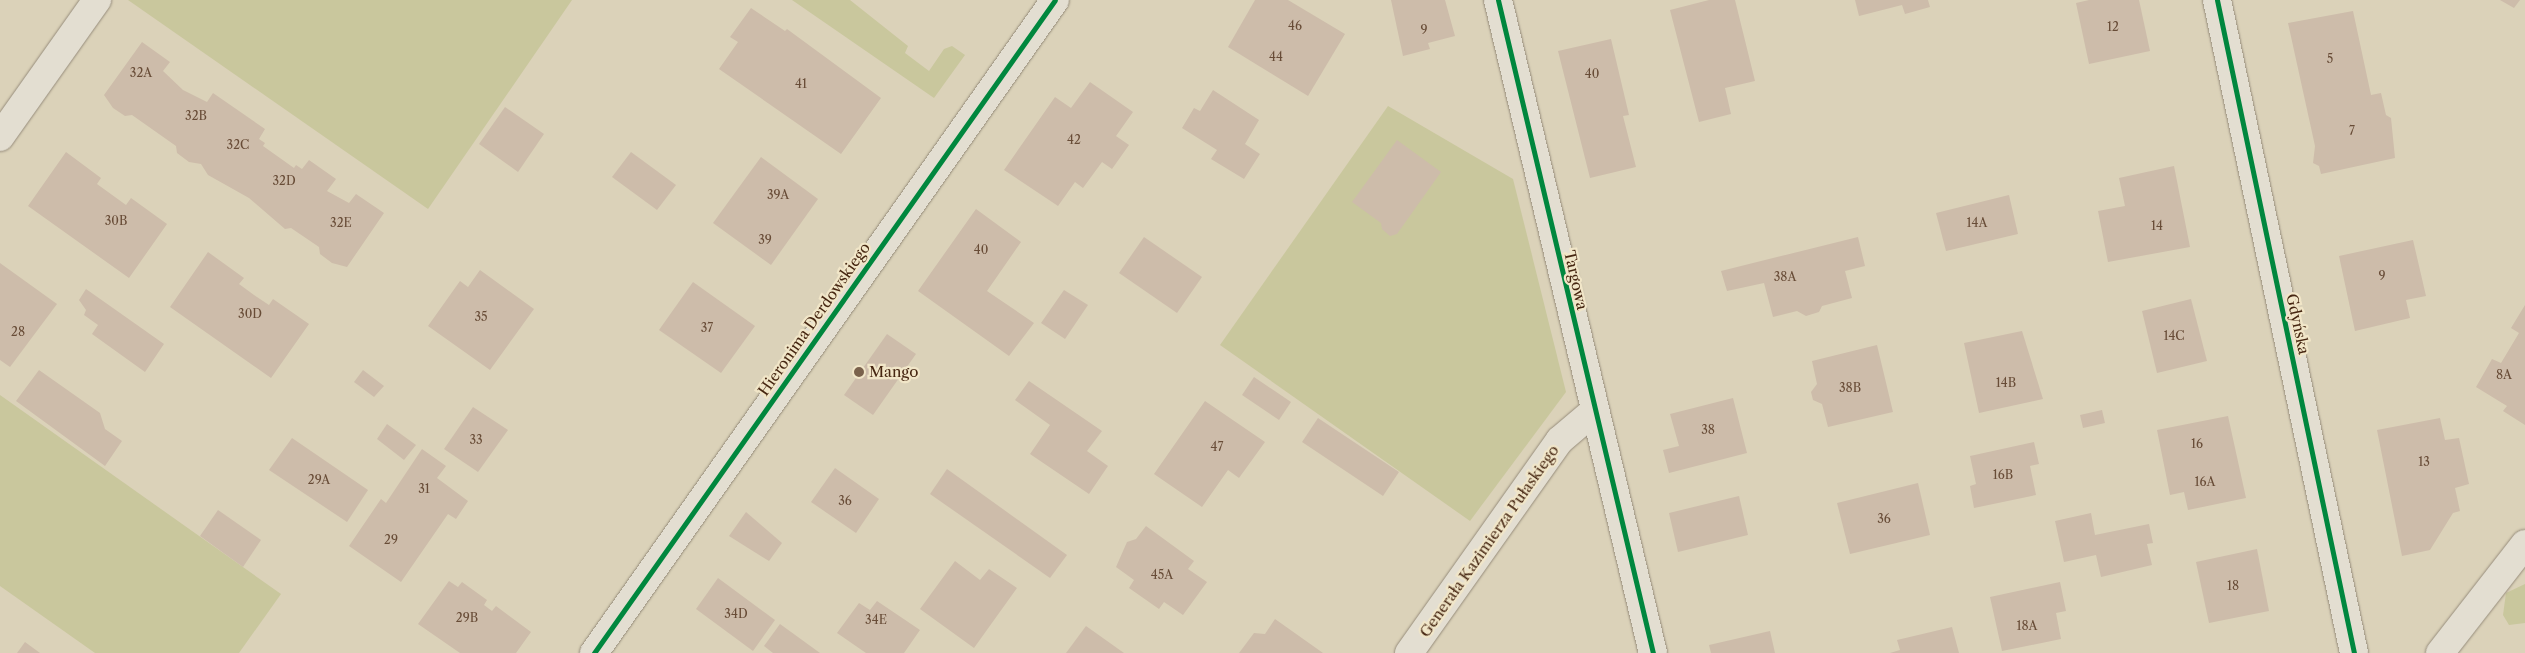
<!DOCTYPE html>
<meta charset="utf-8">
<style>
body{margin:0}
#map{position:relative;width:2525px;height:653px;overflow:hidden;background:#dbd2b9;font-family:"Libre Caslon Text",serif}
div>[style]{position:absolute}
[style*='--x']{left:calc(var(--x)*1px);top:calc(var(--y)*1px);width:calc(var(--w)*1px);rotate:calc(var(--a)*1deg)}
.green>*{inset:0;background:#c9c79d}
.building>*{inset:0;background:#cdbcaa}
.roads{filter:drop-shadow(0 0 1px #968c7b) drop-shadow(0 0 1px #968c7b)}
.minor>*{height:28px;margin:-14px;padding:0 14px;transform-origin:14px;border-radius:14px;background:#e3ded1}
.tertiary>*{height:28px;margin:-14px;padding:0 14px;transform-origin:14px;border-radius:14px;background:#e3ded1}
.cycleway>*{height:5px;margin:-2.5px;padding:0 2.5px;transform-origin:2.5px;border-radius:2.5px;background:#00873e}
.dots>*{width:14px;height:14px;translate:-50% -50%;box-sizing:border-box;border:2px solid #f1e6c8;border-radius:50%}
span{translate:-50% -50%;white-space:nowrap;text-align:center;line-height:1.15;-webkit-text-stroke:4.5px #f1e6c8;paint-order:stroke}
.number-label{font-size:12px;color:#684c37}
.number-label span{-webkit-text-stroke-width:0}
.street-label{font-size:15px;color:#462611}
.poi-label{font-size:15px;color:#462611}
.left{translate:0 -50%;text-align:left}
</style>
<div id="map">
<div class="green">
<div style="clip-path:polygon(128px 0,572px 0,428px 209px)"></div>
<div style="clip-path:polygon(792px 0,850px 0,908px 46px,905px 53px,929px 71px,944px 49px,952px 46px,965px 55px,934px 98px)"></div>
<div style="clip-path:polygon(1388px 106px,1513px 179px,1566px 392px,1470px 521px,1220px 345px)"></div>
<div style="clip-path:polygon(0 395px,281px 594px,239px 653px,95px 653px,0 586px)"></div>
<div style="clip-path:polygon(2525px 584px,2525px 623px,2509px 625px,2503px 615px,2506px 593px)"></div>
</div>
<div class="building">
<div style="clip-path:polygon(1255px 0,1288px 0,1345px 34px,1308px 96px,1228px 47px)"></div>
<div style="clip-path:polygon(1391px 0,1445px 0,1455px 36px,1428px 43px,1430px 49px,1403px 56px)"></div>
<div style="clip-path:polygon(1709px 0,1735px 0,1755px 81px,1725px 88px,1731px 114px,1699px 122px,1670px 10px)"></div>
<div style="clip-path:polygon(1855px 0,1928px 0,1930px 7px,1905px 14px,1902px 5px,1859px 16px)"></div>
<div style="clip-path:polygon(2089px 0,2139px 0,2150px 51px,2089px 64px,2076px 3px)"></div>
<div style="clip-path:polygon(2500px 0,2520px 0,2514px 8px)"></div>
<div style="clip-path:polygon(751px 8px,785px 31px,787px 29px,881px 98px,841px 154px,719px 69px,738px 42px,730px 37px)"></div>
<div style="clip-path:polygon(2353px 11px,2371px 95px,2381px 93px,2386px 115px,2391px 118px,2395px 158px,2321px 174px,2319px 166px,2313px 163px,2315px 146px,2288px 23px)"></div>
<div style="clip-path:polygon(1611px 39px,1629px 115px,1623px 116px,1636px 167px,1590px 178px,1558px 51px)"></div>
<div style="clip-path:polygon(142px 42px,170px 62px,163px 71px,183px 90px,207px 102px,213px 93px,265px 129px,259px 139px,265px 143px,263px 146px,294px 168px,296px 165px,302px 169px,309px 160px,336px 179px,327px 191px,349px 203px,356px 194px,384px 213px,347px 267px,332px 263px,320px 254px,319px 247px,291px 228px,285px 229px,249px 198px,208px 175px,201px 164px,189px 162px,177px 153px,176px 146px,132px 115px,125px 116px,113px 108px,104px 95px)"></div>
<div style="clip-path:polygon(1090px 82px,1133px 112px,1116px 136px,1129px 145px,1112px 169px,1102px 162px,1083px 188px,1075px 182px,1058px 206px,1004px 170px,1055px 97px,1071px 108px)"></div>
<div style="clip-path:polygon(1213px 90px,1259px 120px,1245px 144px,1260px 154px,1244px 179px,1211px 159px,1217px 150px,1182px 128px,1194px 108px,1200px 111px)"></div>
<div style="clip-path:polygon(505px 107px,544px 134px,518px 172px,479px 144px)"></div>
<div style="clip-path:polygon(1397px 140px,1441px 172px,1397px 234px,1390px 236px,1382px 229px,1381px 223px,1352px 202px)"></div>
<div style="clip-path:polygon(66px 152px,101px 178px,97px 184px,126px 205px,131px 198px,167px 224px,129px 278px,28px 206px)"></div>
<div style="clip-path:polygon(631px 152px,676px 185px,657px 210px,612px 177px)"></div>
<div style="clip-path:polygon(761px 157px,818px 199px,771px 265px,713px 223px)"></div>
<div style="clip-path:polygon(2174px 166px,2190px 247px,2108px 262px,2098px 211px,2125px 206px,2119px 178px)"></div>
<div style="clip-path:polygon(2009px 195px,2018px 234px,1946px 251px,1936px 213px)"></div>
<div style="clip-path:polygon(976px 209px,1021px 242px,987px 291px,1034px 323px,1009px 356px,918px 291px)"></div>
<div style="clip-path:polygon(1144px 237px,1202px 277px,1177px 313px,1119px 273px)"></div>
<div style="clip-path:polygon(1858px 237px,1865px 266px,1845px 271px,1852px 298px,1822px 306px,1819px 312px,1806px 316px,1797px 311px,1773px 317px,1764px 283px,1727px 291px,1721px 271px)"></div>
<div style="clip-path:polygon(2413px 240px,2426px 296px,2406px 300px,2410px 318px,2355px 331px,2339px 256px)"></div>
<div style="clip-path:polygon(208px 252px,244px 278px,239px 284px,254px 295px,269px 305px,273px 299px,309px 324px,271px 378px,170px 307px)"></div>
<div style="clip-path:polygon(0 263px,57px 304px,10px 367px,0 360px)"></div>
<div style="clip-path:polygon(480px 270px,534px 309px,490px 370px,428px 326px,460px 281px,468px 287px)"></div>
<div style="clip-path:polygon(693px 282px,755px 326px,721px 373px,659px 330px)"></div>
<div style="clip-path:polygon(86px 289px,164px 344px,145px 372px,92px 334px,98px 325px,84px 315px,86px 310px,79px 300px)"></div>
<div style="clip-path:polygon(1064px 290px,1088px 305px,1065px 339px,1041px 323px)"></div>
<div style="clip-path:polygon(2191px 299px,2207px 361px,2157px 373px,2142px 311px)"></div>
<div style="clip-path:polygon(2525px 305px,2525px 425px,2503px 411px,2507px 406px,2476px 387px,2492px 359px,2501px 363px,2519px 333px,2511px 328px)"></div>
<div style="clip-path:polygon(2022px 331px,2043px 399px,1979px 413px,1964px 343px)"></div>
<div style="clip-path:polygon(887px 334px,916px 354px,873px 415px,844px 395px)"></div>
<div style="clip-path:polygon(1877px 345px,1893px 412px,1828px 427px,1822px 404px,1813px 400px,1811px 392px,1817px 384px,1812px 361px)"></div>
<div style="clip-path:polygon(39px 370px,100px 413px,105px 429px,122px 441px,105px 466px,16px 401px)"></div>
<div style="clip-path:polygon(363px 370px,384px 386px,374px 397px,354px 382px)"></div>
<div style="clip-path:polygon(1254px 377px,1291px 402px,1279px 420px,1242px 395px)"></div>
<div style="clip-path:polygon(1029px 381px,1102px 431px,1087px 451px,1108px 466px,1089px 494px,1030px 454px,1050px 425px,1015px 400px)"></div>
<div style="clip-path:polygon(1733px 398px,1747px 453px,1669px 473px,1663px 450px,1679px 446px,1670px 414px)"></div>
<div style="clip-path:polygon(1205px 401px,1265px 442px,1239px 478px,1228px 470px,1202px 507px,1154px 474px)"></div>
<div style="clip-path:polygon(473px 407px,508px 430px,478px 472px,444px 449px)"></div>
<div style="clip-path:polygon(2102px 410px,2105px 423px,2083px 428px,2080px 415px)"></div>
<div style="clip-path:polygon(2228px 416px,2246px 498px,2188px 510px,2184px 492px,2170px 495px,2157px 430px)"></div>
<div style="clip-path:polygon(1318px 418px,1399px 472px,1383px 496px,1302px 442px)"></div>
<div style="clip-path:polygon(2440px 418px,2445px 440px,2459px 438px,2469px 484px,2455px 488px,2460px 511px,2453px 513px,2430px 550px,2402px 556px,2377px 430px)"></div>
<div style="clip-path:polygon(387px 424px,416px 445px,404px 460px,377px 439px)"></div>
<div style="clip-path:polygon(292px 438px,368px 490px,347px 522px,269px 470px)"></div>
<div style="clip-path:polygon(2034px 442px,2039px 464px,2030px 466px,2036px 495px,1974px 508px,1970px 486px,1976px 484px,1970px 456px)"></div>
<div style="clip-path:polygon(422px 449px,446px 466px,437px 478px,468px 501px,456px 519px,448px 514px,401px 582px,349px 546px,381px 499px,386px 503px)"></div>
<div style="clip-path:polygon(835px 468px,879px 499px,856px 533px,811px 502px)"></div>
<div style="clip-path:polygon(947px 469px,1067px 555px,1050px 578px,930px 494px)"></div>
<div style="clip-path:polygon(1918px 483px,1930px 535px,1850px 554px,1837px 503px)"></div>
<div style="clip-path:polygon(1739px 496px,1748px 535px,1678px 552px,1669px 513px)"></div>
<div style="clip-path:polygon(218px 510px,261px 540px,243px 567px,200px 536px)"></div>
<div style="clip-path:polygon(746px 512px,782px 543px,769px 561px,729px 536px)"></div>
<div style="clip-path:polygon(2091px 513px,2095px 535px,2149px 524px,2153px 543px,2147px 544px,2152px 565px,2101px 577px,2096px 555px,2064px 562px,2055px 521px)"></div>
<div style="clip-path:polygon(1146px 526px,1194px 561px,1188px 569px,1207px 582px,1183px 615px,1164px 602px,1159px 609px,1129px 588px,1134px 580px,1116px 567px,1127px 542px,1136px 539px)"></div>
<div style="clip-path:polygon(2257px 549px,2269px 611px,2209px 623px,2196px 562px)"></div>
<div style="clip-path:polygon(955px 561px,980px 580px,989px 569px,1017px 588px,974px 648px,920px 609px)"></div>
<div style="clip-path:polygon(718px 578px,775px 620px,753px 651px,696px 609px)"></div>
<div style="clip-path:polygon(449px 581px,458px 587px,462px 582px,487px 600px,484px 605px,492px 611px,496px 606px,531px 632px,516px 653px,460px 653px,418px 624px)"></div>
<div style="clip-path:polygon(2060px 582px,2066px 611px,2056px 613px,2061px 639px,2002px 651px,1990px 597px)"></div>
<div style="clip-path:polygon(877px 601px,920px 630px,904px 653px,866px 653px,837px 633px,859px 603px,870px 610px)"></div>
<div style="clip-path:polygon(1275px 619px,1323px 653px,1239px 653px,1254px 633px,1265px 634px)"></div>
<div style="clip-path:polygon(780px 624px,820px 653px,773px 653px,764px 646px)"></div>
<div style="clip-path:polygon(1086px 626px,1124px 653px,1066px 653px)"></div>
<div style="clip-path:polygon(1952px 627px,1959px 653px,1890px 653px,1900px 650px,1897px 640px)"></div>
<div style="clip-path:polygon(1770px 631px,1775px 653px,1711px 653px,1709px 645px)"></div>
<div style="clip-path:polygon(25px 642px,40px 653px,17px 653px)"></div>
</div>
<div class="roads">
<div class="minor">
<div style="--x:1498;--y:0;--w:671;--a:76.65"></div>
<div style="--x:0;--y:137;--w:168;--a:-54.7"></div>
<div style="--x:1409;--y:653;--w:261;--a:-54.7"></div>
<div style="--x:1560;--y:440;--w:43;--a:-40.3"></div>
<div style="--x:2440;--y:653;--w:138;--a:-52.1"></div>
</div>
<div class="tertiary">
<div style="--x:2217;--y:0;--w:667;--a:78.15"></div>
<div style="--x:594;--y:653;--w:799;--a:-54.78"></div>
</div>
</div>
<div class="cycleway">
<div style="--x:1498;--y:0;--w:671;--a:76.65"></div>
<div style="--x:2217;--y:0;--w:667;--a:78.15"></div>
<div style="--x:594;--y:653;--w:799;--a:-54.78"></div>
</div>
<div class="dots">
<div style="left:859px;top:372px;background:#7a624c"></div>
</div>
<div class="number-label">
<span style="left:1295px;top:26px">46</span>
<span style="left:2113px;top:27px">12</span>
<span style="left:1424px;top:30px">9</span>
<span style="left:1276px;top:57px">44</span>
<span style="left:2330px;top:59px">5</span>
<span style="left:141px;top:73px">32A</span>
<span style="left:1592px;top:74px">40</span>
<span style="left:801px;top:84px">41</span>
<span style="left:196px;top:116px">32B</span>
<span style="left:2352px;top:131px">7</span>
<span style="left:1074px;top:140px">42</span>
<span style="left:238px;top:145px">32C</span>
<span style="left:284px;top:181px">32D</span>
<span style="left:778px;top:195px">39A</span>
<span style="left:116px;top:221px">30B</span>
<span style="left:341px;top:223px">32E</span>
<span style="left:1977px;top:223px">14A</span>
<span style="left:2157px;top:226px">14</span>
<span style="left:765px;top:240px">39</span>
<span style="left:981px;top:250px">40</span>
<span style="left:2382px;top:276px">9</span>
<span style="left:1785px;top:277px">38A</span>
<span style="left:250px;top:314px">30D</span>
<span style="left:481px;top:317px">35</span>
<span style="left:707px;top:328px">37</span>
<span style="left:18px;top:332px">28</span>
<span style="left:2174px;top:336px">14C</span>
<span style="left:2504px;top:375px">8A</span>
<span style="left:2006px;top:383px">14B</span>
<span style="left:1850px;top:388px">38B</span>
<span style="left:1708px;top:430px">38</span>
<span style="left:476px;top:440px">33</span>
<span style="left:2197px;top:444px">16</span>
<span style="left:1217px;top:447px">47</span>
<span style="left:2424px;top:462px">13</span>
<span style="left:2003px;top:475px">16B</span>
<span style="left:319px;top:480px">29A</span>
<span style="left:2205px;top:482px">16A</span>
<span style="left:424px;top:489px">31</span>
<span style="left:845px;top:501px">36</span>
<span style="left:1884px;top:519px">36</span>
<span style="left:391px;top:540px">29</span>
<span style="left:1162px;top:575px">45A</span>
<span style="left:2233px;top:586px">18</span>
<span style="left:736px;top:614px">34D</span>
<span style="left:467px;top:618px">29B</span>
<span style="left:876px;top:620px">34E</span>
<span style="left:2027px;top:626px">18A</span>
</div>
<div class="street-label">
<span style="left:1576px;top:280px;rotate:77deg">Targowa</span>
<span style="left:814px;top:319px;rotate:-55deg">Hieronima Derdowskiego</span>
<span style="left:2298px;top:324px;rotate:78deg">Gdyńska</span>
<span style="left:1489px;top:541px;rotate:-55deg">Generała Kazimierza Pułaskiego</span>
</div>
<div class="poi-label">
<span class="left" style="left:869px;top:372px">Mango</span>
</div>
</div>
